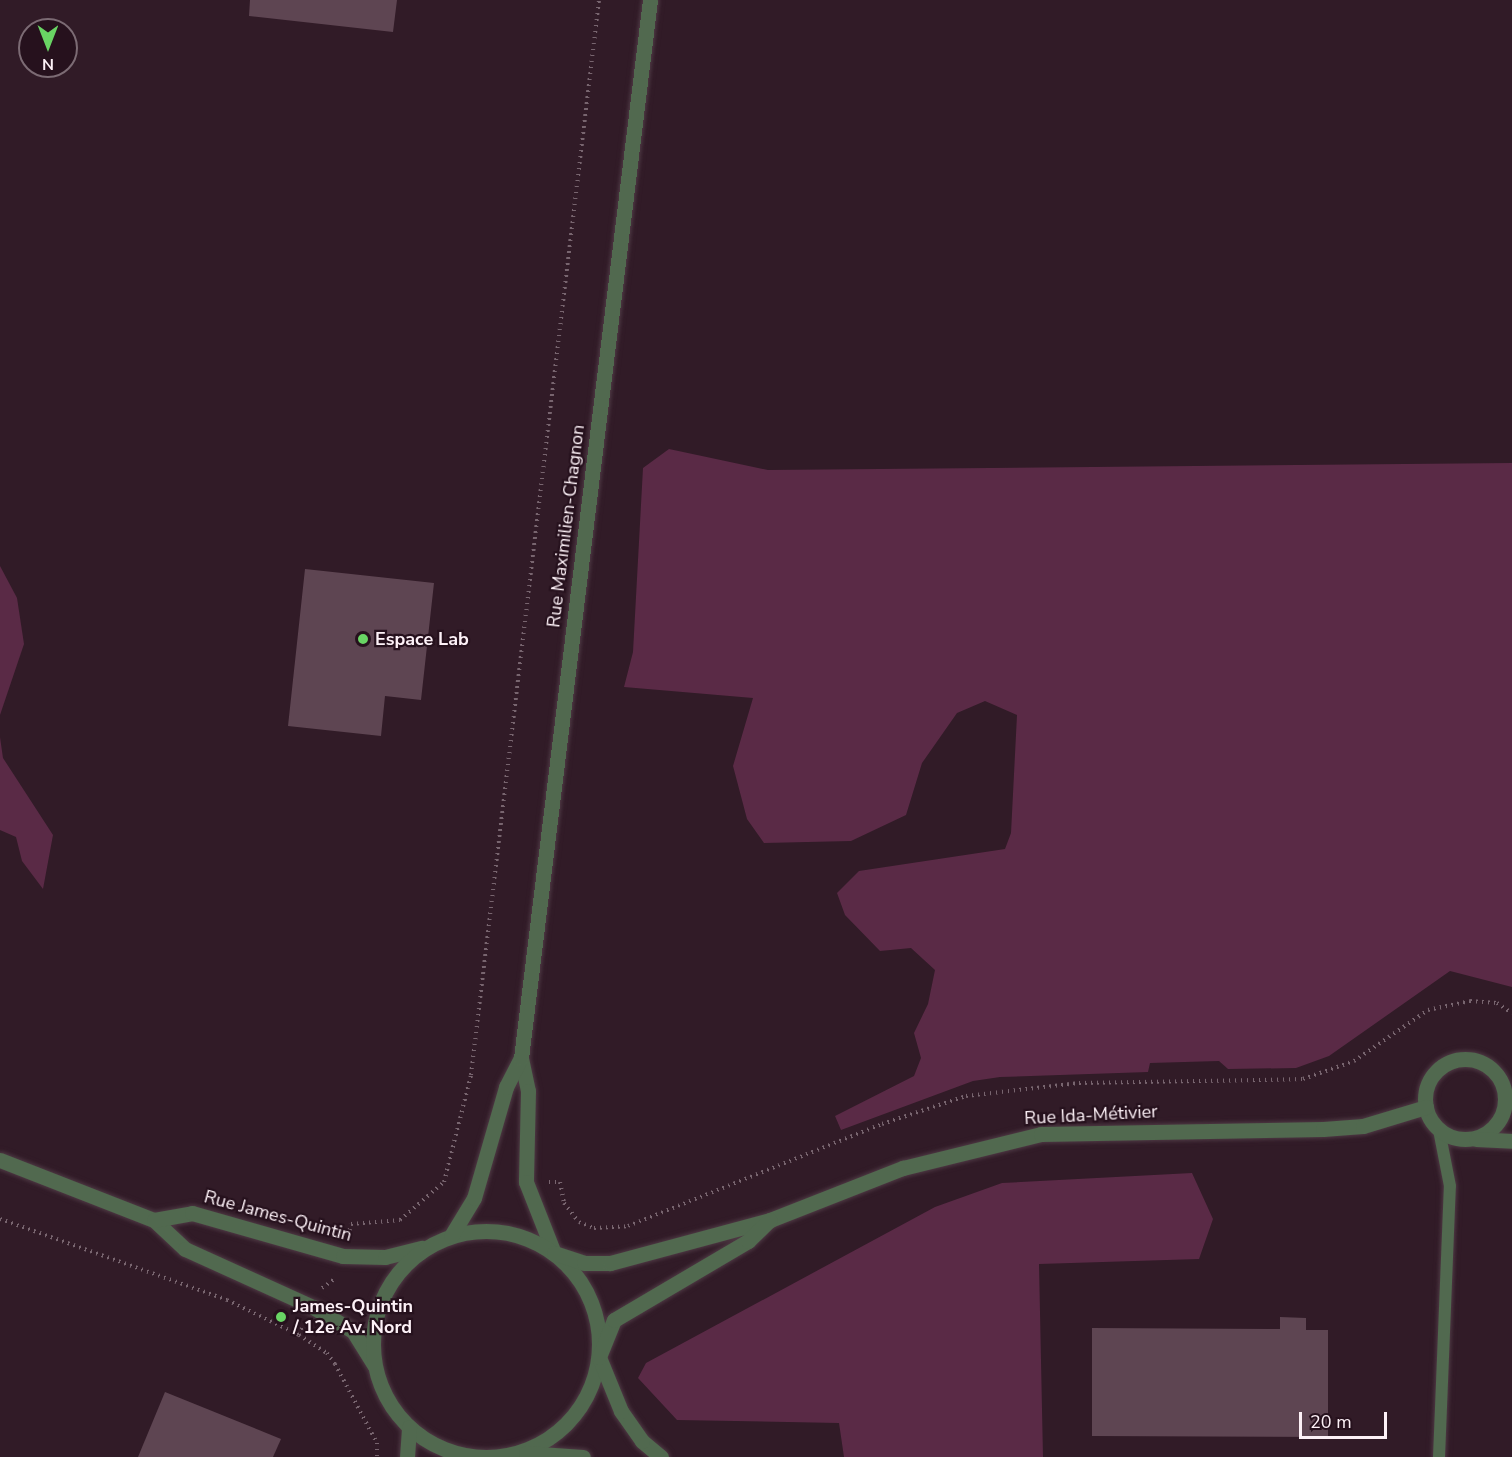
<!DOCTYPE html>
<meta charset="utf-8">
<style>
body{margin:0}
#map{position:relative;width:1512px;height:1457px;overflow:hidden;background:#311b27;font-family:"Nunito Sans",sans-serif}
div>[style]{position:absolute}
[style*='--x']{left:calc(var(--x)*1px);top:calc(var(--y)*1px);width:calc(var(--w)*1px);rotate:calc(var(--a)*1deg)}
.green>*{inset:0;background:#5a2a46}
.building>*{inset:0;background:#5e4552}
.path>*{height:4px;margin-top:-2px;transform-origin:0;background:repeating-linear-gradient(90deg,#78656f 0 1.5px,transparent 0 6px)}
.roads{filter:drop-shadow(0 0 2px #4e3944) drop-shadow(0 0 2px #4e3944)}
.lane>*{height:12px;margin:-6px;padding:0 6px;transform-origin:6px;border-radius:6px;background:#51694f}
.street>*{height:15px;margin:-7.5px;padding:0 7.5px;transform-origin:7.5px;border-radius:7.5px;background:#51694f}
.street>.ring{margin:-7.5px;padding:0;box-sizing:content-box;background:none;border:15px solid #51694f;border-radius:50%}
.dots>*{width:16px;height:16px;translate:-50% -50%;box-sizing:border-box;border:3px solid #26111d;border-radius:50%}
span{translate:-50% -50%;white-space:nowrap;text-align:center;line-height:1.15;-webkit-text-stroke:4.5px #26111d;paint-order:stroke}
.street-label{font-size:18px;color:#fdf1f7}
.poi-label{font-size:18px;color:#fdf1f7;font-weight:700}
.left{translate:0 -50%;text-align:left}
.north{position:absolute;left:18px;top:18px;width:60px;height:60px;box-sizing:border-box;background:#26111d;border:2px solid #7c6b74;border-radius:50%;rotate:180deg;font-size:16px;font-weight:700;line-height:24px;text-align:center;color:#fdf1f7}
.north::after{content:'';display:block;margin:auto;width:21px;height:27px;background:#69d464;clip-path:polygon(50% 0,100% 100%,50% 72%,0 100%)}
.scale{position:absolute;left:1299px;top:1412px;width:88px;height:27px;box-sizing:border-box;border:3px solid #fdf1f7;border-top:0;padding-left:8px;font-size:18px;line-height:21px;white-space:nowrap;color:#fdf1f7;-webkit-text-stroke:4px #26111d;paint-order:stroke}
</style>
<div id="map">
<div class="green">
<div style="clip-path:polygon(669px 449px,768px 470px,1512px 463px,1512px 987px,1450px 971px,1329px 1056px,1296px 1068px,1228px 1069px,1219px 1061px,1150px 1063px,1148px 1072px,1000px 1077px,973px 1081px,841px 1130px,835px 1116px,914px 1076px,921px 1058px,914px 1033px,928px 1004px,935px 970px,911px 948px,880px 951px,845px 915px,837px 893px,859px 871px,1005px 849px,1011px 833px,1017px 715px,985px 701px,957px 713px,922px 763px,906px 815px,851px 841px,764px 843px,747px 819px,733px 766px,753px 698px,624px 687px,633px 652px,643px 468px)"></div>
<div style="clip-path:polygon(0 566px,17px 598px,24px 644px,0 715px)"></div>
<div style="clip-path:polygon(0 737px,3px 758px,53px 835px,43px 889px,22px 861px,16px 837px,0 830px)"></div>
<div style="clip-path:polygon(1192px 1173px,1213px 1219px,1199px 1259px,1039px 1264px,1043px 1457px,844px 1457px,839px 1423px,677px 1420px,638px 1378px,646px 1363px,935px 1207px,1002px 1183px)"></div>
</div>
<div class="building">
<div style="clip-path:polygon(250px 0,397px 0,393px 32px,249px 16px)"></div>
<div style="clip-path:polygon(305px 569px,434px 583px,421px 700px,385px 696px,381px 736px,288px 726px)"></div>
<div style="clip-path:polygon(1280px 1317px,1306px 1318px,1306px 1330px,1328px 1330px,1328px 1437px,1092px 1436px,1092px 1328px,1280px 1329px)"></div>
<div style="clip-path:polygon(165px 1392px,281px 1439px,273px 1457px,138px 1457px)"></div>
</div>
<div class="path">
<div style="--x:549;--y:1182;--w:11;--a:0"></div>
<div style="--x:560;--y:1182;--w:21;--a:79"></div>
<div style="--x:564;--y:1203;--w:24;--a:52"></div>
<div style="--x:579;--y:1222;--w:16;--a:22"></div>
<div style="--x:594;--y:1228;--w:34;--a:-3"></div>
<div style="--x:628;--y:1226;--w:274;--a:-21.9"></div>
<div style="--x:882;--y:1124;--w:89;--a:-18.4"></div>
<div style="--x:966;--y:1096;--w:114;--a:-6.6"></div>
<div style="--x:1079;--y:1083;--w:224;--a:-1"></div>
<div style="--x:1303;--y:1079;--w:54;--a:-19.4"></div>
<div style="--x:1354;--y:1061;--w:90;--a:-34.6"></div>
<div style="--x:1428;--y:1010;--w:43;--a:-12.1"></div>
<div style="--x:1470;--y:1001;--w:27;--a:4"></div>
<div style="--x:1497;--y:1003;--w:18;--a:34"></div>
<div style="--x:0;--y:1219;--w:241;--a:19.6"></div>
<div style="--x:227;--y:1300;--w:80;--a:25.9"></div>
<div style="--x:299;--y:1335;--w:33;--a:33"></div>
<div style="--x:327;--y:1353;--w:14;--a:54"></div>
<div style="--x:335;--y:1364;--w:89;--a:62"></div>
<div style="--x:377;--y:1443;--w:14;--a:90"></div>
<div style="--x:348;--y:1236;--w:12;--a:-76"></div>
<div style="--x:351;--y:1224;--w:49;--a:-4.7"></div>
<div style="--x:400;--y:1220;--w:58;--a:-40.8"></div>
<div style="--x:444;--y:1182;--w:110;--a:-75.8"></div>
<div style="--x:471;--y:1075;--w:1083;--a:-83.21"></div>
<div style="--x:322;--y:1288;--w:17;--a:-36"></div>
<div style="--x:299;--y:1335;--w:9;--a:-63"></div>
</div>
<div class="roads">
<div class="lane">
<div style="--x:1439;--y:1457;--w:271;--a:-87.7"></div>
<div style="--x:1450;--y:1186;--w:57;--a:-101.1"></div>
</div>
<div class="street">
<div style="--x:521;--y:1058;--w:34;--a:78"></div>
<div style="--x:528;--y:1091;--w:91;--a:91.3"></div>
<div style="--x:526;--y:1182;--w:76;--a:68.5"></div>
<div class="ring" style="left:1425px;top:1059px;width:65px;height:65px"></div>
<div style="--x:1476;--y:1139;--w:36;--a:3"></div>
<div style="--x:0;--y:1160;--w:165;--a:21.3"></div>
<div style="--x:154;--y:1220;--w:42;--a:43.1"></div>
<div style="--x:185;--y:1249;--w:141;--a:24.4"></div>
<div style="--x:313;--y:1307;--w:47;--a:31"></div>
<div style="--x:353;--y:1331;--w:40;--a:58"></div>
<div style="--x:154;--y:1220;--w:39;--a:-10"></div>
<div style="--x:192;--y:1213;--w:157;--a:15.9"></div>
<div style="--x:343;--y:1256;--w:42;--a:1.4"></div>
<div style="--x:385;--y:1257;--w:38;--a:-14"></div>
<div class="ring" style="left:373px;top:1231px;width:211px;height:211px"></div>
<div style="--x:451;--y:1236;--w:44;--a:-58.8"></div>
<div style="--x:474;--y:1198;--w:116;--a:-73.9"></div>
<div style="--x:506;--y:1087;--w:33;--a:-63"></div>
<div style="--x:521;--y:1058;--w:1066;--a:-83.05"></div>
<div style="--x:554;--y:1253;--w:32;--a:18"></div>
<div style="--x:584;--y:1263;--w:26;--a:0"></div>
<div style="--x:610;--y:1263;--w:166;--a:-15"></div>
<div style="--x:770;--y:1220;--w:143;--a:-21.4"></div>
<div style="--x:903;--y:1168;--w:142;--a:-13.8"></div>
<div style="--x:1041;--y:1134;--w:282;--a:-1"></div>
<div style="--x:1323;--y:1129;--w:40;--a:-4.3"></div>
<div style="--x:1363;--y:1126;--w:66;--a:-16.8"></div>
<div style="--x:526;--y:1453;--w:57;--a:4"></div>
<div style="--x:407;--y:1457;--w:30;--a:-86"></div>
<div style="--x:661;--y:1457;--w:25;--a:-140"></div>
<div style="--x:642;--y:1441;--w:37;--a:-125"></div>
<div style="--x:621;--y:1411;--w:58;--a:-112.2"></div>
<div style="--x:599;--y:1357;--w:40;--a:-68"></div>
<div style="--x:614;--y:1320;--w:156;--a:-30.5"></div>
<div style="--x:748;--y:1241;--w:30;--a:-44"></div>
</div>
</div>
<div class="dots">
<div style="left:363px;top:639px;background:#69d464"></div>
<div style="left:281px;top:1317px;background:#69d464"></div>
</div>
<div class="street-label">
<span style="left:566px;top:526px;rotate:-83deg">Rue Maximilien-Chagnon</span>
<span style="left:1091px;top:1115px;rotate:-3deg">Rue Ida-Métivier</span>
<span style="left:278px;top:1216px;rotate:15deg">Rue James-Quintin</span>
</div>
<div class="poi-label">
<span class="left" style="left:375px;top:639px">Espace Lab</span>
<span class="left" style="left:293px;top:1317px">James-Quintin<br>/ 12e Av. Nord</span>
</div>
<div class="north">N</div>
<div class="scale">20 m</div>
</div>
